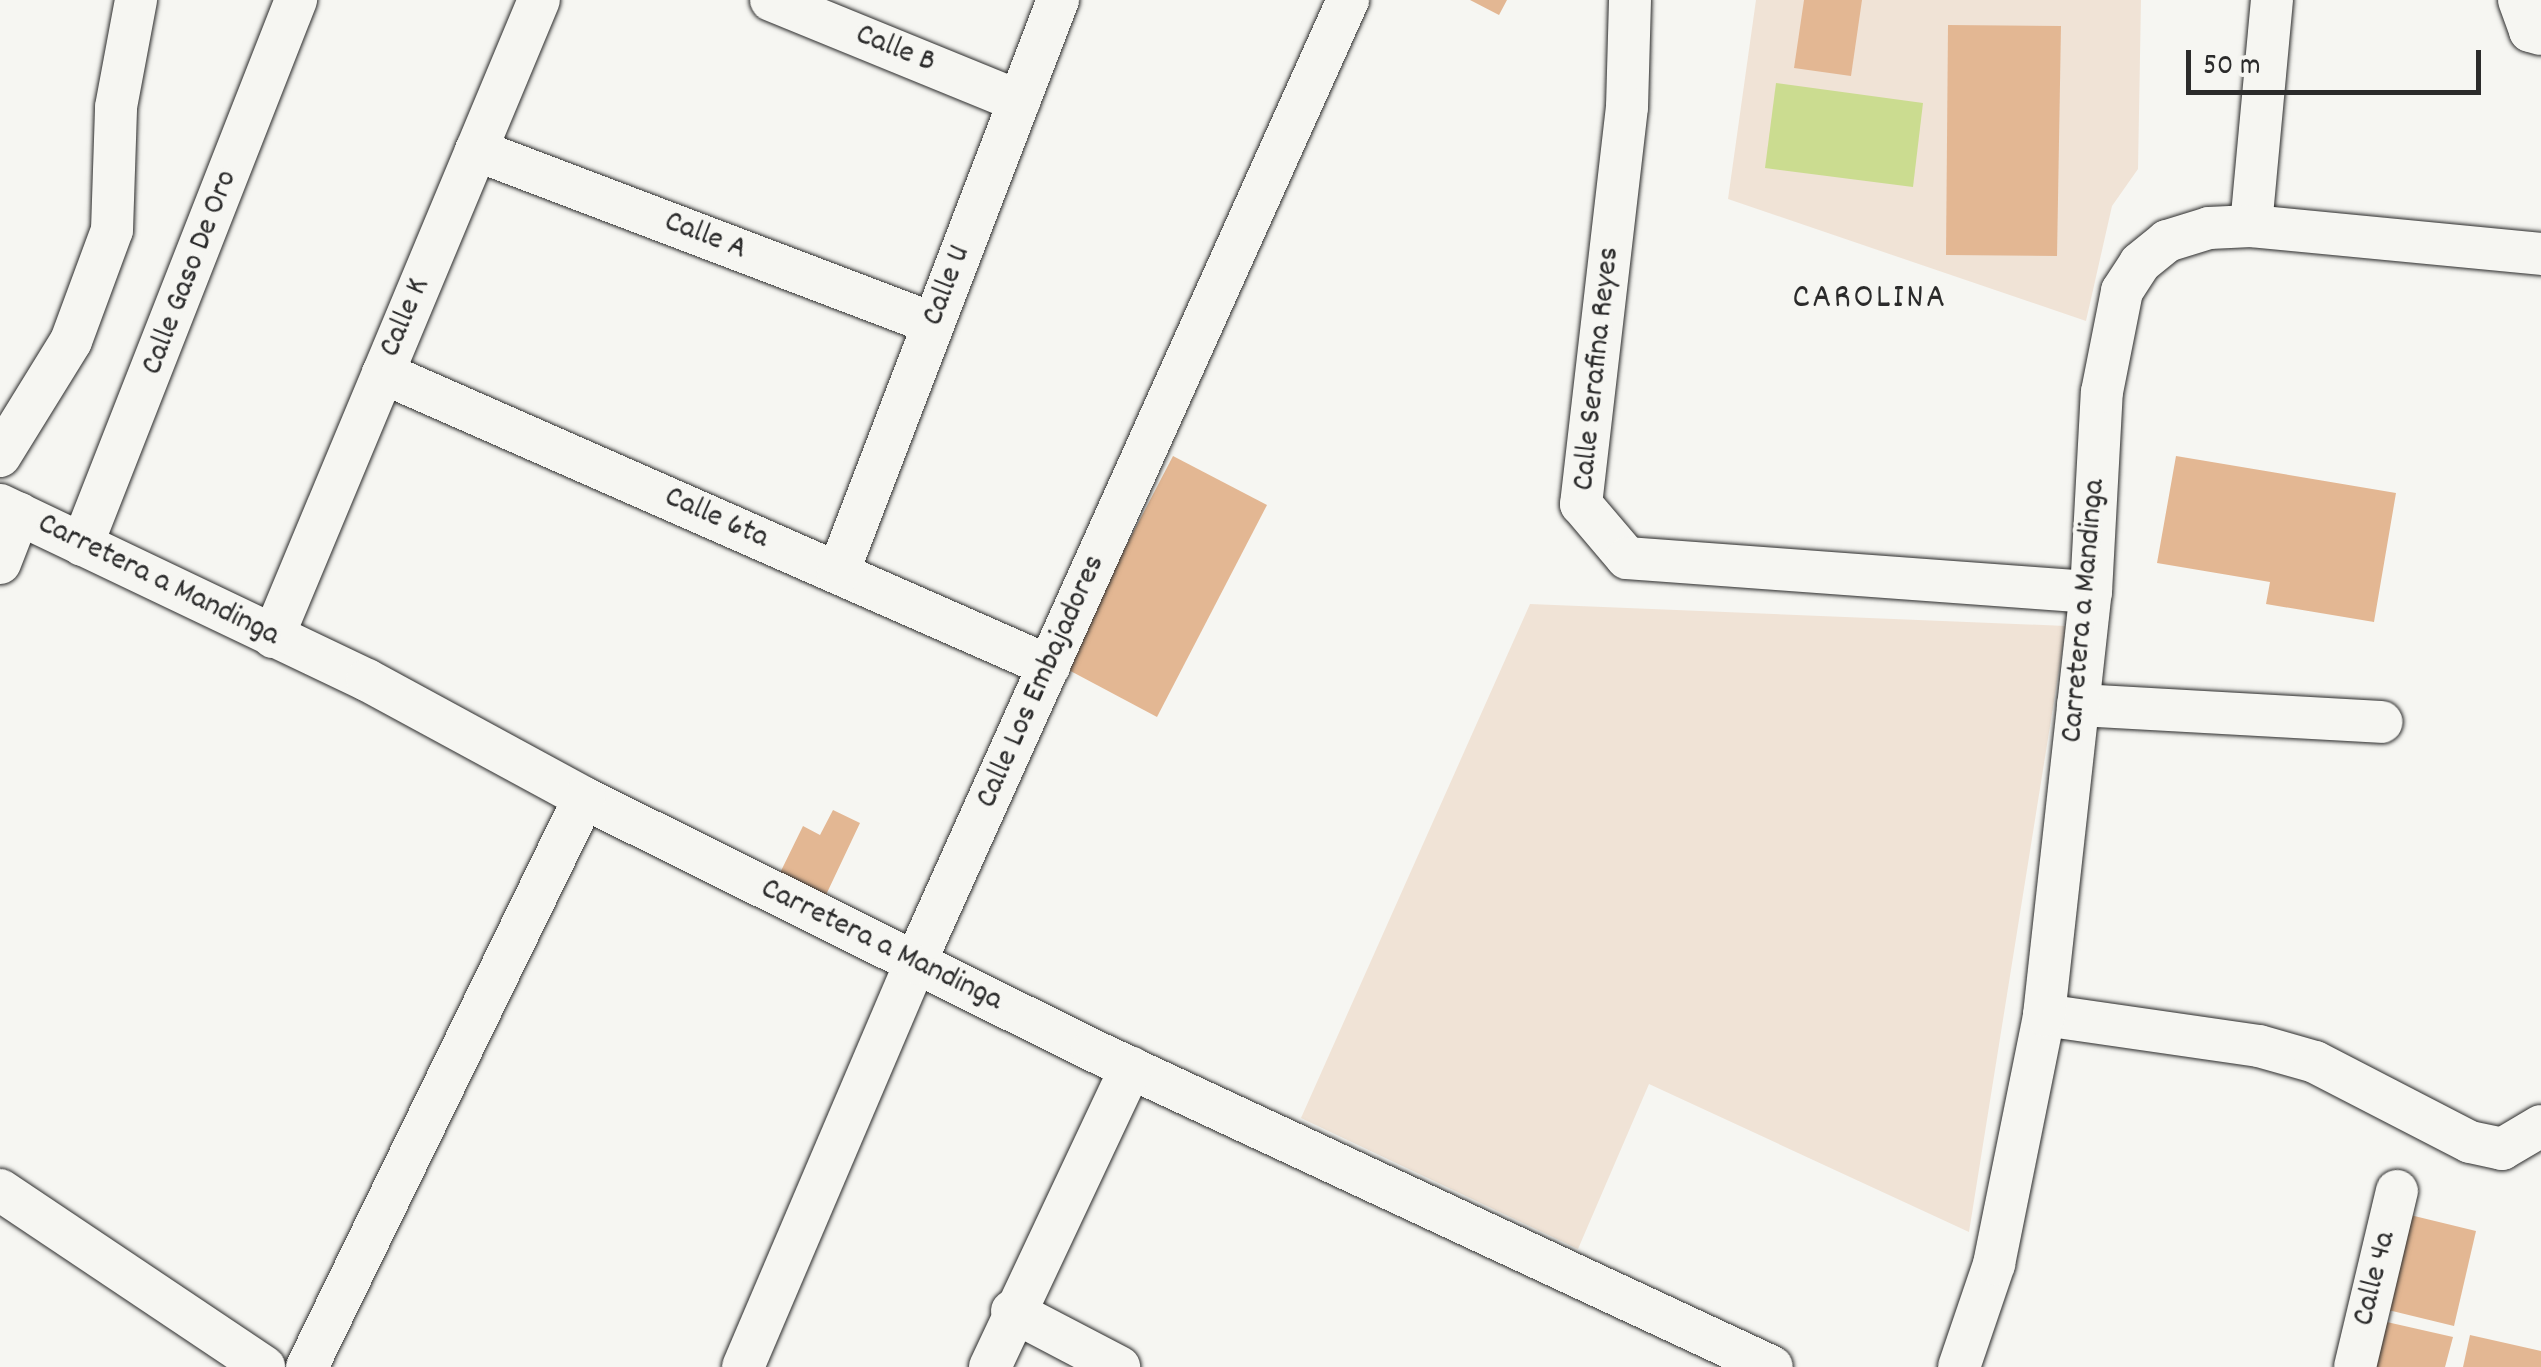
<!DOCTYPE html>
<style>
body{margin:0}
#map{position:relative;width:2541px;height:1367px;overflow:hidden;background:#f6f6f2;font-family:Dekko,sans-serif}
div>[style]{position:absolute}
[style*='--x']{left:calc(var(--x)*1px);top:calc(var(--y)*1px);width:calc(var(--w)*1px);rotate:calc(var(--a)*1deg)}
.built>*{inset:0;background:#f0e3d6}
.green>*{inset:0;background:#cbdc90}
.building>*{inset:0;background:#e3b793}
.roads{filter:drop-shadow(0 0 2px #2b2b2b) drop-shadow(0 0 2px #2b2b2b)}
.minor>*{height:42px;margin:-21px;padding:0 21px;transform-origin:21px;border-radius:21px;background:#f6f6f2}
span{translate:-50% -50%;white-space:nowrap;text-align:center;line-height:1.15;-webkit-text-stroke:8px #f6f6f2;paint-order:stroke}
.street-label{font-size:32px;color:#2b2b2b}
.neighbourhood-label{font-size:35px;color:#2b2b2b;letter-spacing:2.5px}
.scale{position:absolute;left:2186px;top:50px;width:295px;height:45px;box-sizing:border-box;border:5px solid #2b2b2b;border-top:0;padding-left:12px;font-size:30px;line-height:35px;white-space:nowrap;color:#2b2b2b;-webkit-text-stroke:8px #f6f6f2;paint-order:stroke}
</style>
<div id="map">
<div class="built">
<div style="clip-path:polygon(1756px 0,2141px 0,2138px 169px,2112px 206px,2086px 321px,1728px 199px)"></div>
<div style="clip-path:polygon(1530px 604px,2066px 626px,1969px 1232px,1649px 1084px,1578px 1249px,1301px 1118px)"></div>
</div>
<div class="green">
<div style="clip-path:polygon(1776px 83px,1923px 103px,1913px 187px,1765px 168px)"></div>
</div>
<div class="building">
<div style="clip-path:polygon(1470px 0,1507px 0,1499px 15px)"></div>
<div style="clip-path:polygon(1804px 0,1862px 0,1851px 76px,1794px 68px)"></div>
<div style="clip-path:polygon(1948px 25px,2061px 26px,2057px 256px,1946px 255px)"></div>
<div style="clip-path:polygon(1173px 456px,1267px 505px,1157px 717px,1063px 667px)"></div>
<div style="clip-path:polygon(2176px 456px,2396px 493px,2374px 622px,2266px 604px,2270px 582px,2157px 563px)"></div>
<div style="clip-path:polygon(833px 810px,860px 823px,825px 897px,779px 875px,803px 826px,820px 835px)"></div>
<div style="clip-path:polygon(2406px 1214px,2476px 1231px,2454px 1326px,2384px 1309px)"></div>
<div style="clip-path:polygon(2378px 1320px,2453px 1337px,2445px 1367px,2367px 1367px)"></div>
<div style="clip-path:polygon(2470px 1335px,2541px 1351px,2541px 1367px,2463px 1367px)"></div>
</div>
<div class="roads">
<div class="minor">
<div style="--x:771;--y:0;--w:268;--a:22.2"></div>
<div style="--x:1630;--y:0;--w:107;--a:91.6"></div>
<div style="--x:1627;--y:107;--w:400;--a:96.6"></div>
<div style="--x:1581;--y:504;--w:71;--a:49.6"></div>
<div style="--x:1627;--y:558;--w:465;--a:4.2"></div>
<div style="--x:2519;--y:0;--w:33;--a:70"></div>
<div style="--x:2530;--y:31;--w:11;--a:15"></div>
<div style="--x:476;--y:150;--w:489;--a:20.8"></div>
<div style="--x:2251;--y:226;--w:227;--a:-84.7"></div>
<div style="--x:383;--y:373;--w:728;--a:23.75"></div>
<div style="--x:0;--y:456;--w:135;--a:-58.3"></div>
<div style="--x:71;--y:341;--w:118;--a:-69.7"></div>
<div style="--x:112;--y:230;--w:123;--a:-88.1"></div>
<div style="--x:116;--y:107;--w:109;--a:-79.4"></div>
<div style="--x:0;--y:505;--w:407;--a:25.5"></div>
<div style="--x:367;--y:680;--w:247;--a:28.5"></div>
<div style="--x:584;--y:798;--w:567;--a:26.38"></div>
<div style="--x:1092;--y:1050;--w:750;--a:24.99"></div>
<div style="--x:82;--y:545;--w:586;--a:-68.56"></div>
<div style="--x:0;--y:563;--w:53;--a:-68.8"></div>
<div style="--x:838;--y:573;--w:614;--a:-69"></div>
<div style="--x:273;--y:637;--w:690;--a:-67.34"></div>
<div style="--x:2078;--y:705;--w:304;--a:3.2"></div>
<div style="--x:2044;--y:1015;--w:217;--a:8.2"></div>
<div style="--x:2259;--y:1046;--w:58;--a:15.9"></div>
<div style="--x:2315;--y:1062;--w:174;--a:27.3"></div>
<div style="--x:2470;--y:1142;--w:33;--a:12"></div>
<div style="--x:2502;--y:1149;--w:45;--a:-30.5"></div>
<div style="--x:0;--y:1190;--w:318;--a:33.8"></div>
<div style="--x:1012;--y:1311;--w:121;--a:27.6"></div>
<div style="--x:307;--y:1367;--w:633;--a:-64.04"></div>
<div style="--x:743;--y:1367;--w:439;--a:-66.9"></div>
<div style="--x:915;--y:963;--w:1056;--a:-65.79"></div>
<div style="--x:990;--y:1367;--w:331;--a:-64.8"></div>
<div style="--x:1959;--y:1367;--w:109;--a:-71.2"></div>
<div style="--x:1994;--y:1264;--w:254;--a:-78.6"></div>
<div style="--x:2044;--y:1015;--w:426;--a:-83.7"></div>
<div style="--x:2091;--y:592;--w:200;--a:-86.9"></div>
<div style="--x:2102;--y:392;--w:103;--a:-78.8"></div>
<div style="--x:2122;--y:291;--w:33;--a:-57"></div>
<div style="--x:2140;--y:263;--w:35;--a:-39"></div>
<div style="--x:2167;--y:241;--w:44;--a:-17.2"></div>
<div style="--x:2209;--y:228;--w:42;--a:-2.7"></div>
<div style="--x:2251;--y:226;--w:291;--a:5.5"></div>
<div style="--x:2355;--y:1367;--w:181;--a:-76.6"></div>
</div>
</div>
<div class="street-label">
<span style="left:895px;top:50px;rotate:22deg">Calle B</span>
<span style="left:705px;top:237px;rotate:21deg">Calle A</span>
<span style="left:191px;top:273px;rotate:-69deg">Calle Gaso De Oro</span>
<span style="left:948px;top:286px;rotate:-69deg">Calle U</span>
<span style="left:406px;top:318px;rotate:-67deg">Calle K</span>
<span style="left:1598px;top:369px;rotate:-84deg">Calle Serafina Reyes</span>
<span style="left:716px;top:519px;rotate:24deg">Calle 6ta</span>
<span style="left:158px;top:581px;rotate:26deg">Carretera a Mandinga</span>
<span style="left:2085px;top:611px;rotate:-85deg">Carretera a Mandinga</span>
<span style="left:1042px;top:682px;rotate:-66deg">Calle Los Embajadores</span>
<span style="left:881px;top:946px;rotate:26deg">Carretera a Mandinga</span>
<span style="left:2376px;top:1279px;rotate:-76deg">Calle 4a</span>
</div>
<div class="neighbourhood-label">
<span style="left:1870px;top:299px">CAROLINA</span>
</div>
<div class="scale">50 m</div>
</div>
